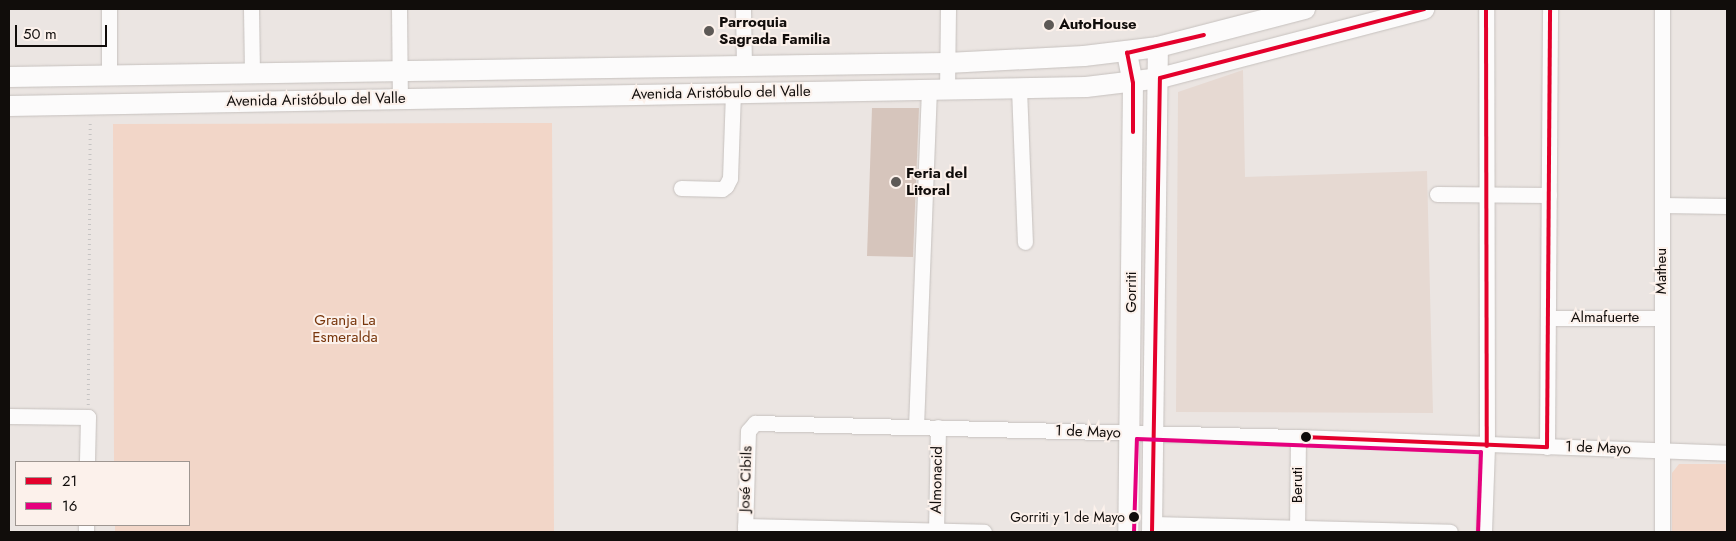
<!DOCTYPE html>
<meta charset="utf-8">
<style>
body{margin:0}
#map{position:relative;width:1736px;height:541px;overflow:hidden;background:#ebe5e2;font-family:Jost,sans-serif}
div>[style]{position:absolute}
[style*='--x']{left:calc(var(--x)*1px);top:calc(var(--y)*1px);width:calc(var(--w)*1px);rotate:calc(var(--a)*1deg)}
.built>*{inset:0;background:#e6d9d2}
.green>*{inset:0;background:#f2d6c8}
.building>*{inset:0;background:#d6c5bc}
.path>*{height:2.5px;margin-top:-1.25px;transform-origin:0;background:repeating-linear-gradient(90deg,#c6c4c3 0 1px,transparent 0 5px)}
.roads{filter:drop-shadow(0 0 1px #c6c1be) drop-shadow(0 0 1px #c6c1be)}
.minor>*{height:15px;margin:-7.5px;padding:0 7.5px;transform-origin:7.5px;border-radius:7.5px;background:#fcfbfb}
.major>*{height:20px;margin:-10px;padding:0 10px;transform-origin:10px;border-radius:10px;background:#fcfbfb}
.bus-1>*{height:4px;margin:-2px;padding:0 2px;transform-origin:2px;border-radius:2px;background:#e4002b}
.bus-2>*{height:4px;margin:-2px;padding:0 2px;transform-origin:2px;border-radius:2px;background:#e5007d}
.dots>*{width:14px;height:14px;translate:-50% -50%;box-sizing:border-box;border:2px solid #fcf1eb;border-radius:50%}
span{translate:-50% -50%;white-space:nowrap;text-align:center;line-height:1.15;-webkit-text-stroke:4px #fcf1eb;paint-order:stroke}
.bus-label{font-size:14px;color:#110d0b}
.right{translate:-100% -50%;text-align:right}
.poi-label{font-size:15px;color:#110d0b;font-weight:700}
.left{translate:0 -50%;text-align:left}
.street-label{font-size:15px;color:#110d0b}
.park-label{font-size:15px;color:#78360c}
.frame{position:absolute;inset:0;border:10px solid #110d0b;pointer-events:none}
.legend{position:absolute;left:15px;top:461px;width:175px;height:65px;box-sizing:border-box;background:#fcf1eb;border:1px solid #9e9691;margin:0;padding:6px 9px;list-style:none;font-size:15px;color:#110d0b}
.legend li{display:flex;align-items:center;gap:10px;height:25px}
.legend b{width:25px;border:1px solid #9e9691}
.scale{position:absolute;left:15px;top:25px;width:92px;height:22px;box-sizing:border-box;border:2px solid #110d0b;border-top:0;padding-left:6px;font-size:15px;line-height:18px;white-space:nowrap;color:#110d0b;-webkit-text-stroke:4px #fcf1eb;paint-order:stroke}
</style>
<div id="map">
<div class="built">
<div style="clip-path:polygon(1243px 70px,1245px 177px,1427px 171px,1433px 413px,1176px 412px,1178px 92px)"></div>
</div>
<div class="green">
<div style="clip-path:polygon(552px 123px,554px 532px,115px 532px,115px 525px,189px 525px,189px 462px,114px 462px,113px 124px)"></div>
<div style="clip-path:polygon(1679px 464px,1727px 464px,1727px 532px,1672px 532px,1672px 473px)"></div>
</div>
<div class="building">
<div style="clip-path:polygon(872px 108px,919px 108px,913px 257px,867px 256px)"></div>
</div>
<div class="path">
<div style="--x:88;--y:405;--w:284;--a:-89.6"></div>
</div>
<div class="roads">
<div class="minor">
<div style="--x:109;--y:9;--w:67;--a:90"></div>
<div style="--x:251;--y:9;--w:64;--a:89.1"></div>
<div style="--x:399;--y:9;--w:89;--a:89.4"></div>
<div style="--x:743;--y:9;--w:57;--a:89"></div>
<div style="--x:1662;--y:9;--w:523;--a:90"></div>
<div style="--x:1019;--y:88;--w:154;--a:87.8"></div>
<div style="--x:947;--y:91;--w:82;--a:-89.3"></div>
<div style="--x:681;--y:188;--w:41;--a:1.4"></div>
<div style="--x:722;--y:189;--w:5;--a:-37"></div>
<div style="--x:726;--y:186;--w:9;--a:-63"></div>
<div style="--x:730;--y:178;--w:86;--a:-88"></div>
<div style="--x:1437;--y:194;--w:112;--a:0.5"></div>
<div style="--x:1662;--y:205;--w:65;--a:0.9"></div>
<div style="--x:1548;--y:318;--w:114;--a:0"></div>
<div style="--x:9;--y:416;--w:79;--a:0.7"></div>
<div style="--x:88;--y:417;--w:45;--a:91.3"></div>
<div style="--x:916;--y:427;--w:336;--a:-87.8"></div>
<div style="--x:1547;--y:447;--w:438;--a:-89.6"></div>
<div style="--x:1153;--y:524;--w:297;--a:1.5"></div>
<div style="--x:745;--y:526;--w:239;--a:1.4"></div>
<div style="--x:86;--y:532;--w:7;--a:-90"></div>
<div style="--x:745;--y:532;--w:101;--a:-88.3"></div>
<div style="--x:748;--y:431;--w:11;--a:-49"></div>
<div style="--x:755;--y:423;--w:543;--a:1.48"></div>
<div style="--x:1298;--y:437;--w:429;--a:2.1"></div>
<div style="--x:936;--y:532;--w:105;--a:-88.9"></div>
<div style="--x:1297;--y:532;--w:95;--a:-89.4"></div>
<div style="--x:1484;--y:532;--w:86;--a:-88"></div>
<div style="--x:1487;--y:446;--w:437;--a:-90.1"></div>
</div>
<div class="major">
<div style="--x:1127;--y:53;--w:31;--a:79"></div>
<div style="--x:1133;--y:83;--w:449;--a:90.6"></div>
<div style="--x:9;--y:77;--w:938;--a:-0.86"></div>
<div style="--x:947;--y:63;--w:137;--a:-2.9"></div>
<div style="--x:1084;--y:56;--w:75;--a:-6.9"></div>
<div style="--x:1158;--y:47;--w:152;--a:-14.5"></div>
<div style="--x:9;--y:106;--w:1077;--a:-1.01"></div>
<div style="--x:1086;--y:87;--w:75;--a:-6.9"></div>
<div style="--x:1160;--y:78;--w:273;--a:-14.6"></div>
<div style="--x:1152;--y:532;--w:485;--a:-89.3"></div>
</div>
</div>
<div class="bus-1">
<div style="--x:1486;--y:9;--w:437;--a:89.9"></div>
<div style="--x:1133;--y:132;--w:49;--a:-90"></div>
<div style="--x:1133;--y:83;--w:31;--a:-101"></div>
<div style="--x:1127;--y:53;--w:79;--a:-13.2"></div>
<div style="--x:1306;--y:437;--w:241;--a:2.4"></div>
<div style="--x:1547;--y:447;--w:438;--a:-89.6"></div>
<div style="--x:1152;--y:532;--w:454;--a:-89"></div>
<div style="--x:1160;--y:78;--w:273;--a:-14.6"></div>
</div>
<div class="bus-2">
<div style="--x:1134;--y:532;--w:93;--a:-88.2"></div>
<div style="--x:1137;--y:439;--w:344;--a:2.2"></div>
<div style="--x:1481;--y:452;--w:80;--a:92.1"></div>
</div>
<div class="dots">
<div style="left:1049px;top:25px;background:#5d5956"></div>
<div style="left:709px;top:31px;background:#5d5956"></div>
<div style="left:896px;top:182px;background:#5d5956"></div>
<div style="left:1306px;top:437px;background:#110d0b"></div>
<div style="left:1134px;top:517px;background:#110d0b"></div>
</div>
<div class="bus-label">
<span class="right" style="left:1125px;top:517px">Gorriti y 1 de Mayo</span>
</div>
<div class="poi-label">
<span class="left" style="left:719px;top:31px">Parroquia<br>Sagrada Familia</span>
<span class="left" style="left:1059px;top:25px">AutoHouse</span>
<span class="left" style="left:906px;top:182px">Feria del<br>Litoral</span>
</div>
<div class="street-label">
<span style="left:721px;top:93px;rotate:-1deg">Avenida Aristóbulo del Valle</span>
<span style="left:316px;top:100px;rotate:-1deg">Avenida Aristóbulo del Valle</span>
<span style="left:1662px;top:271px;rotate:-90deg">Matheu</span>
<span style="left:1132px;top:292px;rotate:-90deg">Gorriti</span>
<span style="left:1605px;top:318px">Almafuerte</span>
<span style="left:1088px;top:432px;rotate:2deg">1 de Mayo</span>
<span style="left:1598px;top:448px;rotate:2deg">1 de Mayo</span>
<span style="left:746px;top:479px;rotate:-88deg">José Cibils</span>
<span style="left:937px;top:480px;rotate:-89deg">Almonacid</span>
<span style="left:1298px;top:485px;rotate:-90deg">Beruti</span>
</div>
<div class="park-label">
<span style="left:345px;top:329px">Granja La<br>Esmeralda</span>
</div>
<div class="frame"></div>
<ul class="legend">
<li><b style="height:6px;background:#e4002b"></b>21</li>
<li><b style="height:6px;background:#e5007d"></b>16</li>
</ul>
<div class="scale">50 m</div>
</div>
